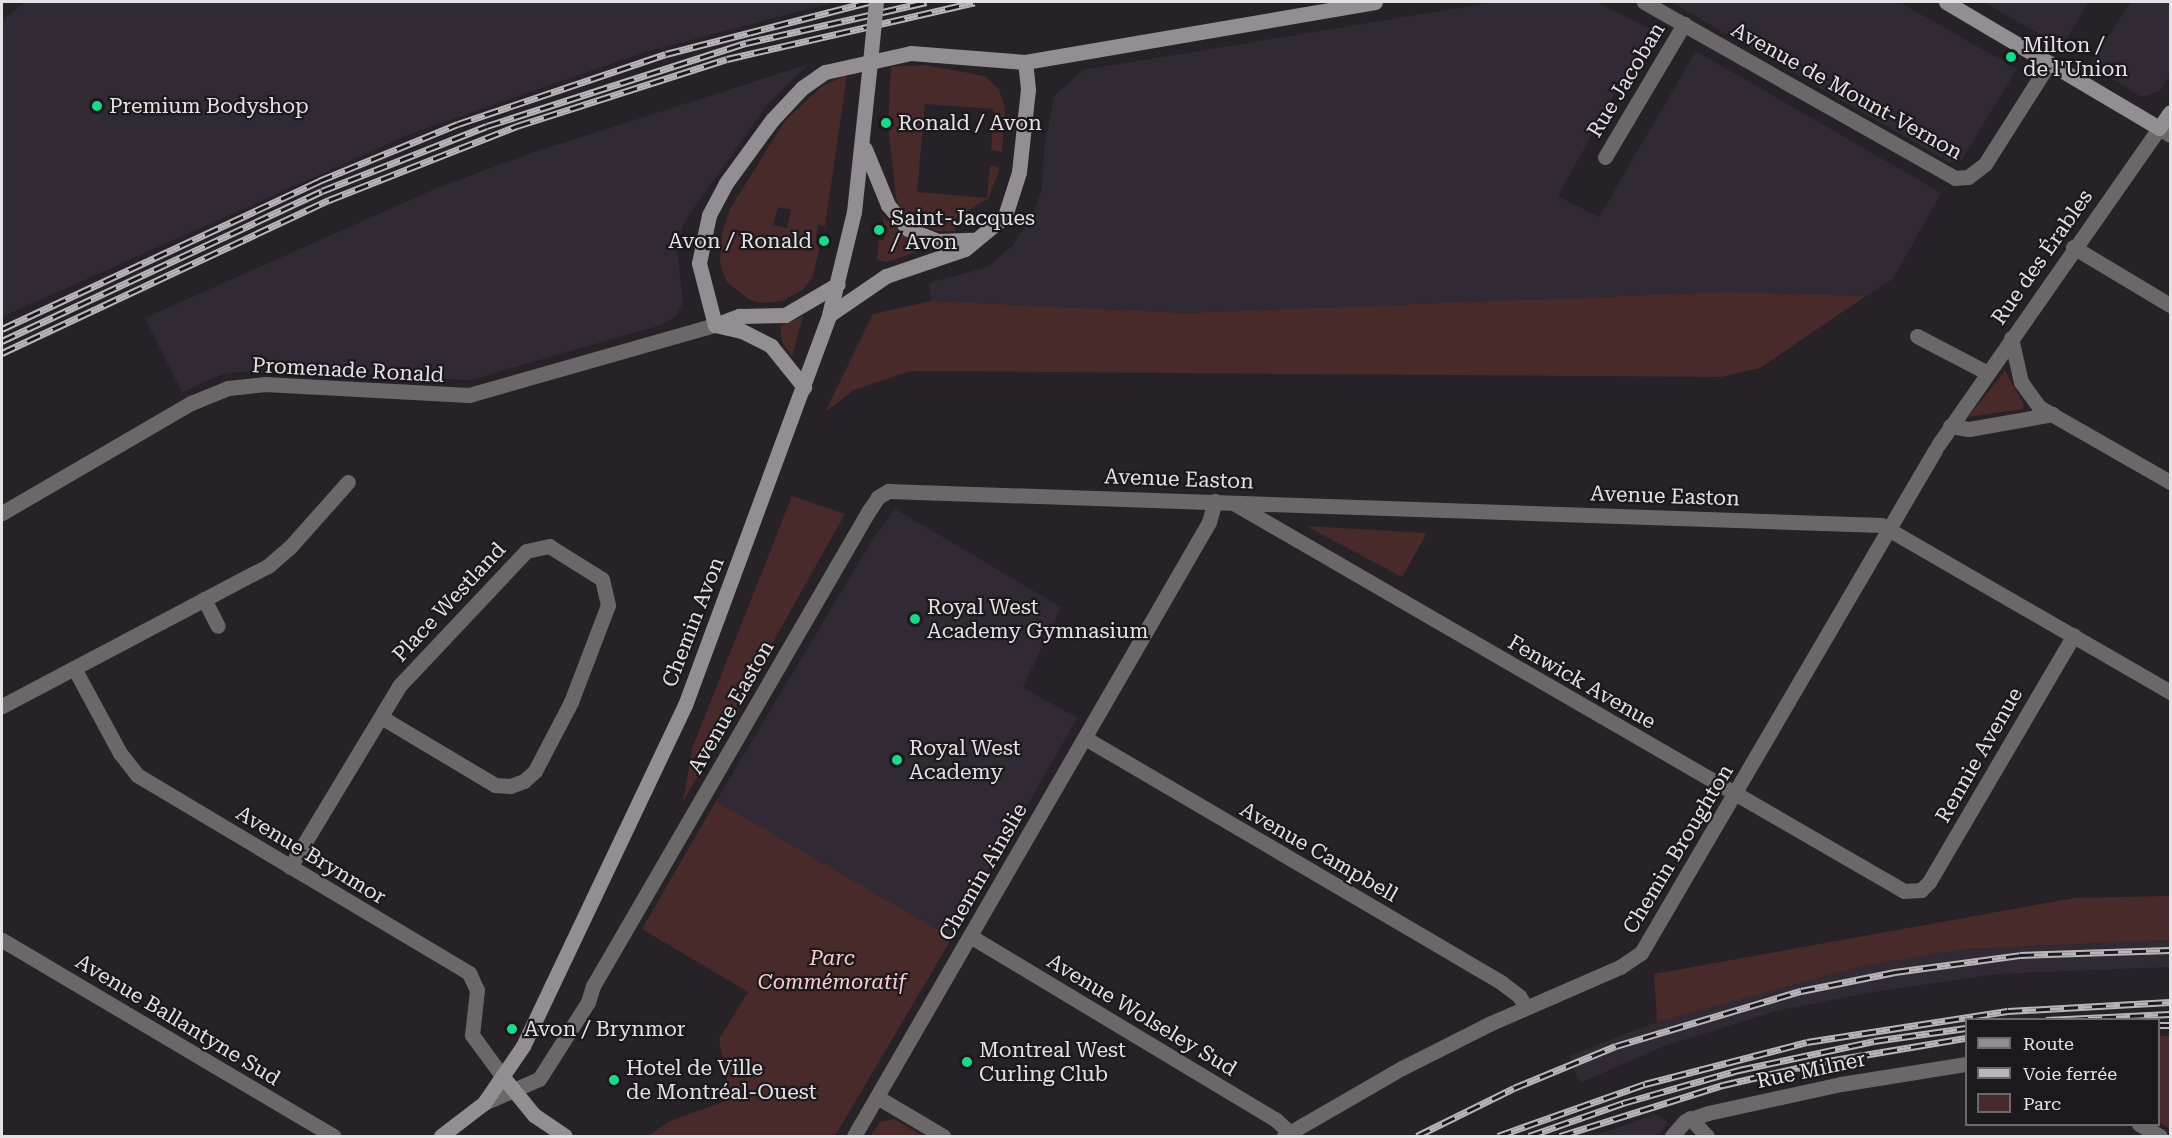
<!DOCTYPE html>
<meta charset="utf-8">
<style>
body{margin:0}
#map{position:relative;width:2172px;height:1138px;overflow:hidden;background:#262227;font-family:"Roboto Serif",serif}
div>[style]{position:absolute}
[style*='--x']{left:calc(var(--x)*1px);top:calc(var(--y)*1px);width:calc(var(--w)*1px);rotate:calc(var(--a)*1deg)}
.built>*{inset:0;background:#312a34}
.green>*{inset:0;background:#492a2a}
.street>*{height:15px;margin:-7.5px;padding:0 7.5px;transform-origin:7.5px;border-radius:7.5px;background:#6b6869}
.secondary>*{height:15px;margin:-7.5px;padding:0 7.5px;transform-origin:7.5px;border-radius:7.5px;background:#938e91}
.rail>*{height:7px;margin-top:-3.5px;transform-origin:0;background:repeating-linear-gradient(90deg,#1c191d 0 14px,#b9b6ba 0 28px);box-sizing:border-box;border-block:2px solid #b9b6ba}
.secondary-bridge>*{height:15px;margin:-7.5px;padding:0 7.5px;transform-origin:7.5px;border-radius:7.5px;background:#938e91}
.dots>*{width:16px;height:16px;translate:-50% -50%;box-sizing:border-box;border:3px solid #1c191d;border-radius:50%}
span{translate:-50% -50%;white-space:nowrap;text-align:center;line-height:1.15;-webkit-text-stroke:4.5px #1c191d;paint-order:stroke}
.poi-label{font-size:21px;color:#e5e2e6}
.left{translate:0 -50%;text-align:left}
.right{translate:-100% -50%;text-align:right}
.street-label{font-size:21px;color:#e5e2e6}
.park-label{font-size:21px;color:#fbcbcb;font-style:italic}
.frame{position:absolute;inset:0;border:3px solid #e5e2e6;pointer-events:none}
.legend{position:absolute;left:1965px;top:1018px;width:195px;height:108px;box-sizing:border-box;background:#1c191d;border:2px solid #6c696d;margin:0;padding:8px 10px;list-style:none;font-size:18px;color:#e5e2e6}
.legend li{display:flex;align-items:center;gap:12px;height:30px}
.legend b{width:30px;border:2px solid #6c696d}
</style>
<div id="map">
<div class="built">
<div style="clip-path:polygon(25px 2px,836px 2px,645px 52px,410px 134px,2px 317px,2px 21px)"></div>
<div style="clip-path:polygon(1495px 2px,1597px 2px,1650px 29px,1558px 196px,1599px 217px,1696px 51px,1941px 193px,1893px 279px,1866px 296px,1728px 292px,1185px 313px,931px 301px,929px 283px,987px 267px,1012px 246px,1033px 215px,1042px 188px,1044px 150px,1054px 96px,1083px 70px)"></div>
<div style="clip-path:polygon(1671px 2px,1899px 2px,2017px 69px,1961px 161px,1950px 163px)"></div>
<div style="clip-path:polygon(1984px 2px,2088px 2px,2062px 47px)"></div>
<div style="clip-path:polygon(2131px 2px,2170px 2px,2170px 75px,2160px 91px,2141px 97px,2090px 64px)"></div>
<div style="clip-path:polygon(809px 64px,767px 105px,684px 222px,677px 245px,683px 302px,676px 316px,661px 325px,470px 380px,273px 369px,223px 374px,182px 392px,145px 318px,437px 188px,528px 154px)"></div>
<div style="clip-path:polygon(895px 509px,1061px 607px,1023px 687px,1077px 718px,952px 938px,716px 801px,875px 535px)"></div>
<div style="clip-path:polygon(2170px 940px,2170px 967px,1996px 974px,1873px 992px,1780px 1010px,1664px 1046px,1580px 1083px,1569px 1056px,1657px 1022px,1862px 966px,1965px 949px)"></div>
<div style="clip-path:polygon(1656px 1114px,1668px 1122px,1659px 1136px,1594px 1136px)"></div>
</div>
<div class="green">
<div style="clip-path:polygon(925px 65px,985px 76px,999px 90px,1005px 108px,1002px 152px,991px 150px,994px 109px,925px 104px,917px 192px,987px 198px,990px 165px,1000px 168px,988px 199px,956px 217px,955px 231px,937px 231px,916px 223px,899px 206px,896px 197px,888px 126px,891px 67px)"></div>
<div style="clip-path:polygon(evenodd,847px 75px,825px 226px,818px 225px,816px 238px,821px 240px,813px 276px,803px 290px,782px 301px,760px 303px,748px 299px,727px 282px,720px 264px,722px 233px,730px 209px,785px 121px,822px 86px,847px 75px,778px 207px,791px 210px,787px 228px,773px 225px,778px 207px)"></div>
<div style="clip-path:polygon(883px 217px,921px 247px,921px 250px,888px 262px,877px 260px,879px 240px,884px 240px)"></div>
<div style="clip-path:polygon(1728px 292px,1866px 296px,1760px 368px,1721px 377px,910px 371px,854px 390px,825px 412px,873px 314px,931px 301px,1185px 313px)"></div>
<div style="clip-path:polygon(803px 316px,792px 357px,782px 342px,780px 326px)"></div>
<div style="clip-path:polygon(2005px 371px,2024px 405px,2023px 409px,1968px 417px)"></div>
<div style="clip-path:polygon(792px 496px,845px 514px,683px 802px,692px 749px)"></div>
<div style="clip-path:polygon(1306px 526px,1427px 533px,1402px 577px)"></div>
<div style="clip-path:polygon(716px 801px,952px 938px,835px 1136px,648px 1136px,668px 1122px,731px 1099px,719px 1039px,748px 992px,642px 929px)"></div>
<div style="clip-path:polygon(2170px 896px,2170px 940px,1965px 949px,1862px 966px,1657px 1022px,1654px 974px,2074px 898px)"></div>
<div style="clip-path:polygon(2158px 1036px,2170px 1036px,2170px 1129px,2159px 1122px)"></div>
<div style="clip-path:polygon(894px 1119px,923px 1136px,870px 1136px,880px 1122px)"></div>
</div>
<div class="street">
<div style="--x:1644;--y:2;--w:357;--a:29.5"></div>
<div style="--x:1955;--y:178;--w:13;--a:-4"></div>
<div style="--x:1968;--y:177;--w:21;--a:-37"></div>
<div style="--x:1985;--y:164;--w:120;--a:-57.6"></div>
<div style="--x:1605;--y:157;--w:155;--a:-59.3"></div>
<div style="--x:2073;--y:247;--w:113;--a:30.9"></div>
<div style="--x:1917;--y:336;--w:78;--a:27.6"></div>
<div style="--x:2011;--y:338;--w:45;--a:77.2"></div>
<div style="--x:2021;--y:382;--w:31;--a:54"></div>
<div style="--x:2039;--y:407;--w:151;--a:29.8"></div>
<div style="--x:1950;--y:426;--w:19;--a:9"></div>
<div style="--x:1969;--y:429;--w:85;--a:-10.1"></div>
<div style="--x:1938;--y:445;--w:386;--a:-55.1"></div>
<div style="--x:2159;--y:128;--w:13;--a:32"></div>
<div style="--x:1235;--y:504;--w:773;--a:30.05"></div>
<div style="--x:1904;--y:891;--w:17;--a:-3"></div>
<div style="--x:1921;--y:890;--w:11;--a:-45"></div>
<div style="--x:1929;--y:882;--w:286;--a:-59.6"></div>
<div style="--x:2;--y:513;--w:219;--a:-30.2"></div>
<div style="--x:191;--y:403;--w:40;--a:-22"></div>
<div style="--x:228;--y:388;--w:36;--a:-6"></div>
<div style="--x:264;--y:384;--w:205;--a:3.1"></div>
<div style="--x:469;--y:395;--w:256;--a:-15.9"></div>
<div style="--x:204;--y:599;--w:30;--a:63"></div>
<div style="--x:74;--y:668;--w:97;--a:61.6"></div>
<div style="--x:120;--y:753;--w:28;--a:52"></div>
<div style="--x:137;--y:775;--w:387;--a:30.8"></div>
<div style="--x:469;--y:973;--w:19;--a:65"></div>
<div style="--x:477;--y:990;--w:45;--a:96.3"></div>
<div style="--x:472;--y:1035;--w:52;--a:53.6"></div>
<div style="--x:2;--y:706;--w:301;--a:-27.8"></div>
<div style="--x:268;--y:566;--w:29;--a:-41"></div>
<div style="--x:290;--y:547;--w:87;--a:-48.3"></div>
<div style="--x:1085;--y:738;--w:484;--a:30.4"></div>
<div style="--x:1502;--y:983;--w:21;--a:37"></div>
<div style="--x:1519;--y:996;--w:13;--a:58"></div>
<div style="--x:290;--y:867;--w:211;--a:-58.9"></div>
<div style="--x:399;--y:686;--w:185;--a:-46.7"></div>
<div style="--x:526;--y:551;--w:24;--a:-12"></div>
<div style="--x:549;--y:546;--w:62;--a:31.9"></div>
<div style="--x:602;--y:579;--w:27;--a:77"></div>
<div style="--x:608;--y:605;--w:104;--a:110.9"></div>
<div style="--x:571;--y:702;--w:78;--a:117.6"></div>
<div style="--x:535;--y:771;--w:15;--a:138"></div>
<div style="--x:524;--y:781;--w:15;--a:160"></div>
<div style="--x:510;--y:786;--w:15;--a:-176"></div>
<div style="--x:495;--y:785;--w:133;--a:-149.2"></div>
<div style="--x:970;--y:936;--w:356;--a:31"></div>
<div style="--x:1275;--y:1119;--w:21;--a:43"></div>
<div style="--x:2;--y:940;--w:385;--a:30.6"></div>
<div style="--x:877;--y:1097;--w:77;--a:30.6"></div>
<div style="--x:484;--y:1103;--w:60;--a:-23.6"></div>
<div style="--x:539;--y:1079;--w:7;--a:-56"></div>
<div style="--x:543;--y:1073;--w:84;--a:-57.6"></div>
<div style="--x:588;--y:1002;--w:17;--a:-73"></div>
<div style="--x:593;--y:986;--w:548;--a:-59.88"></div>
<div style="--x:868;--y:512;--w:18;--a:-56"></div>
<div style="--x:878;--y:497;--w:12;--a:-31"></div>
<div style="--x:888;--y:491;--w:994;--a:1.96"></div>
<div style="--x:1881;--y:525;--w:334;--a:30"></div>
<div style="--x:1690;--y:1118;--w:25;--a:47"></div>
<div style="--x:2139;--y:1124;--w:24;--a:30"></div>
<div style="--x:854;--y:1136;--w:709;--a:-59.96"></div>
<div style="--x:1209;--y:522;--w:22;--a:-74"></div>
<div style="--x:1284;--y:1136;--w:136;--a:-30"></div>
<div style="--x:1402;--y:1068;--w:97;--a:-26.8"></div>
<div style="--x:1489;--y:1024;--w:143;--a:-23.5"></div>
<div style="--x:1620;--y:967;--w:25;--a:-34"></div>
<div style="--x:1641;--y:953;--w:583;--a:-59.69"></div>
<div style="--x:1672;--y:1136;--w:20;--a:-49"></div>
<div style="--x:1685;--y:1121;--w:24;--a:-19"></div>
<div style="--x:1708;--y:1113;--w:136;--a:-12.3"></div>
<div style="--x:1841;--y:1084;--w:127;--a:-9.1"></div>
</div>
<div class="secondary">
<div style="--x:1946;--y:2;--w:247;--a:30.6"></div>
<div style="--x:2159;--y:128;--w:19;--a:-55"></div>
<div style="--x:865;--y:149;--w:61;--a:67.7"></div>
<div style="--x:888;--y:205;--w:31;--a:50"></div>
<div style="--x:908;--y:229;--w:32;--a:22"></div>
<div style="--x:938;--y:241;--w:34;--a:-2"></div>
<div style="--x:829;--y:315;--w:69;--a:-34.4"></div>
<div style="--x:886;--y:276;--w:83;--a:-18.9"></div>
<div style="--x:965;--y:249;--w:52;--a:-39.5"></div>
<div style="--x:1005;--y:216;--w:46;--a:-72.3"></div>
<div style="--x:1019;--y:172;--w:83;--a:-83.8"></div>
<div style="--x:1028;--y:89;--w:27;--a:-96"></div>
<div style="--x:715;--y:325;--w:64;--a:-104.5"></div>
<div style="--x:699;--y:263;--w:49;--a:-78.2"></div>
<div style="--x:709;--y:215;--w:36;--a:-62"></div>
<div style="--x:726;--y:183;--w:78;--a:-53.9"></div>
<div style="--x:772;--y:120;--w:44;--a:-46.8"></div>
<div style="--x:802;--y:88;--w:28;--a:-35"></div>
<div style="--x:825;--y:72;--w:88;--a:-12.5"></div>
<div style="--x:911;--y:53;--w:114;--a:4.5"></div>
<div style="--x:1025;--y:62;--w:355;--a:-9.7"></div>
<div style="--x:715;--y:325;--w:26;--a:-21"></div>
<div style="--x:739;--y:316;--w:46;--a:-1.2"></div>
<div style="--x:785;--y:315;--w:61;--a:-30.3"></div>
<div style="--x:715;--y:325;--w:28;--a:13"></div>
<div style="--x:742;--y:331;--w:33;--a:27"></div>
<div style="--x:771;--y:346;--w:53;--a:51.2"></div>
<div style="--x:503;--y:1077;--w:49;--a:50.8"></div>
<div style="--x:534;--y:1115;--w:37;--a:34"></div>
<div style="--x:441;--y:1136;--w:54;--a:-37.5"></div>
<div style="--x:484;--y:1103;--w:69;--a:-55.6"></div>
<div style="--x:523;--y:1046;--w:378;--a:-64.6"></div>
<div style="--x:685;--y:705;--w:416;--a:-69.7"></div>
<div style="--x:829;--y:315;--w:106;--a:-76.4"></div>
<div style="--x:854;--y:212;--w:141;--a:-83.9"></div>
</div>
<div class="rail">
<div style="--x:2;--y:329;--w:350;--a:-25"></div>
<div style="--x:319;--y:181;--w:150;--a:-22.3"></div>
<div style="--x:458;--y:124;--w:219;--a:-18.6"></div>
<div style="--x:666;--y:54;--w:209;--a:-14.4"></div>
<div style="--x:2;--y:341;--w:353;--a:-25.1"></div>
<div style="--x:322;--y:191;--w:177;--a:-21.5"></div>
<div style="--x:487;--y:126;--w:272;--a:-17.8"></div>
<div style="--x:746;--y:43;--w:185;--a:-12.8"></div>
<div style="--x:2;--y:353;--w:361;--a:-25.1"></div>
<div style="--x:329;--y:200;--w:202;--a:-21.5"></div>
<div style="--x:517;--y:126;--w:220;--a:-17.7"></div>
<div style="--x:727;--y:59;--w:254;--a:-12.9"></div>
<div style="--x:2046;--y:1020;--w:124;--a:-2.8"></div>
<div style="--x:2158;--y:1025;--w:12;--a:0"></div>
<div style="--x:1417;--y:1136;--w:108;--a:-26.3"></div>
<div style="--x:1514;--y:1088;--w:110;--a:-22.4"></div>
<div style="--x:1616;--y:1046;--w:193;--a:-16.6"></div>
<div style="--x:1801;--y:991;--w:96;--a:-11.4"></div>
<div style="--x:1895;--y:972;--w:126;--a:-7.7"></div>
<div style="--x:2020;--y:955;--w:150;--a:-1.9"></div>
<div style="--x:1498;--y:1136;--w:156;--a:-19.5"></div>
<div style="--x:1645;--y:1084;--w:167;--a:-14.5"></div>
<div style="--x:1807;--y:1042;--w:203;--a:-8.8"></div>
<div style="--x:2008;--y:1011;--w:162;--a:-3.2"></div>
<div style="--x:1529;--y:1136;--w:100;--a:-19.3"></div>
<div style="--x:1623;--y:1103;--w:121;--a:-15.9"></div>
<div style="--x:1739;--y:1070;--w:138;--a:-12.1"></div>
<div style="--x:1874;--y:1041;--w:93;--a:-8"></div>
<div style="--x:1560;--y:1136;--w:171;--a:-17.4"></div>
<div style="--x:1723;--y:1085;--w:108;--a:-12.9"></div>
<div style="--x:1828;--y:1061;--w:140;--a:-9.5"></div>
</div>
<div class="secondary-bridge">
<div style="--x:869;--y:72;--w:70;--a:-84.3"></div>
</div>
<div class="dots">
<div style="left:2011px;top:57px;background:#1bd988"></div>
<div style="left:97px;top:106px;background:#1bd988"></div>
<div style="left:886px;top:123px;background:#1bd988"></div>
<div style="left:879px;top:230px;background:#1bd988"></div>
<div style="left:824px;top:241px;background:#1bd988"></div>
<div style="left:915px;top:619px;background:#1bd988"></div>
<div style="left:897px;top:760px;background:#1bd988"></div>
<div style="left:512px;top:1029px;background:#1bd988"></div>
<div style="left:967px;top:1062px;background:#1bd988"></div>
<div style="left:614px;top:1080px;background:#1bd988"></div>
</div>
<div class="poi-label">
<span class="left" style="left:2023px;top:57px">Milton /<br>de l'Union</span>
<span class="left" style="left:109px;top:106px">Premium Bodyshop</span>
<span class="left" style="left:898px;top:123px">Ronald / Avon</span>
<span class="left" style="left:891px;top:230px">Saint-Jacques<br>/ Avon</span>
<span class="right" style="left:812px;top:241px">Avon / Ronald</span>
<span class="left" style="left:927px;top:619px">Royal West<br>Academy Gymnasium</span>
<span class="left" style="left:909px;top:760px">Royal West<br>Academy</span>
<span class="left" style="left:524px;top:1029px">Avon / Brynmor</span>
<span class="left" style="left:979px;top:1062px">Montreal West<br>Curling Club</span>
<span class="left" style="left:626px;top:1080px">Hotel de Ville<br>de Montréal-Ouest</span>
</div>
<div class="street-label">
<span style="left:1626px;top:80px;rotate:-59deg">Rue Jacoban</span>
<span style="left:1847px;top:91px;rotate:29deg">Avenue de Mount-Vernon</span>
<span style="left:2042px;top:257px;rotate:-55deg">Rue des Érables</span>
<span style="left:348px;top:370px;rotate:3deg">Promenade Ronald</span>
<span style="left:1179px;top:479px;rotate:2deg">Avenue Easton</span>
<span style="left:1665px;top:496px;rotate:2deg">Avenue Easton</span>
<span style="left:449px;top:602px;rotate:-47deg">Place Westland</span>
<span style="left:693px;top:622px;rotate:-69deg">Chemin Avon</span>
<span style="left:1582px;top:682px;rotate:30deg">Fenwick Avenue</span>
<span style="left:731px;top:707px;rotate:-60deg">Avenue Easton</span>
<span style="left:1979px;top:755px;rotate:-60deg">Rennie Avenue</span>
<span style="left:1678px;top:849px;rotate:-59deg">Chemin Broughton</span>
<span style="left:1319px;top:852px;rotate:30deg">Avenue Campbell</span>
<span style="left:311px;top:855px;rotate:31deg">Avenue Brynmor</span>
<span style="left:983px;top:872px;rotate:-60deg">Chemin Ainslie</span>
<span style="left:1142px;top:1015px;rotate:31deg">Avenue Wolseley Sud</span>
<span style="left:178px;top:1020px;rotate:31deg">Avenue Ballantyne Sud</span>
<span style="left:1811px;top:1070px;rotate:-12deg">Rue Milner</span>
</div>
<div class="park-label">
<span style="left:832px;top:970px">Parc<br>Commémoratif</span>
</div>
<div class="frame"></div>
<ul class="legend">
<li><b style="height:8px;background:#938e91"></b>Route</li>
<li><b style="height:8px;background:#b9b6ba"></b>Voie ferrée</li>
<li><b style="height:16px;background:#492a2a"></b>Parc</li>
</ul>
</div>
